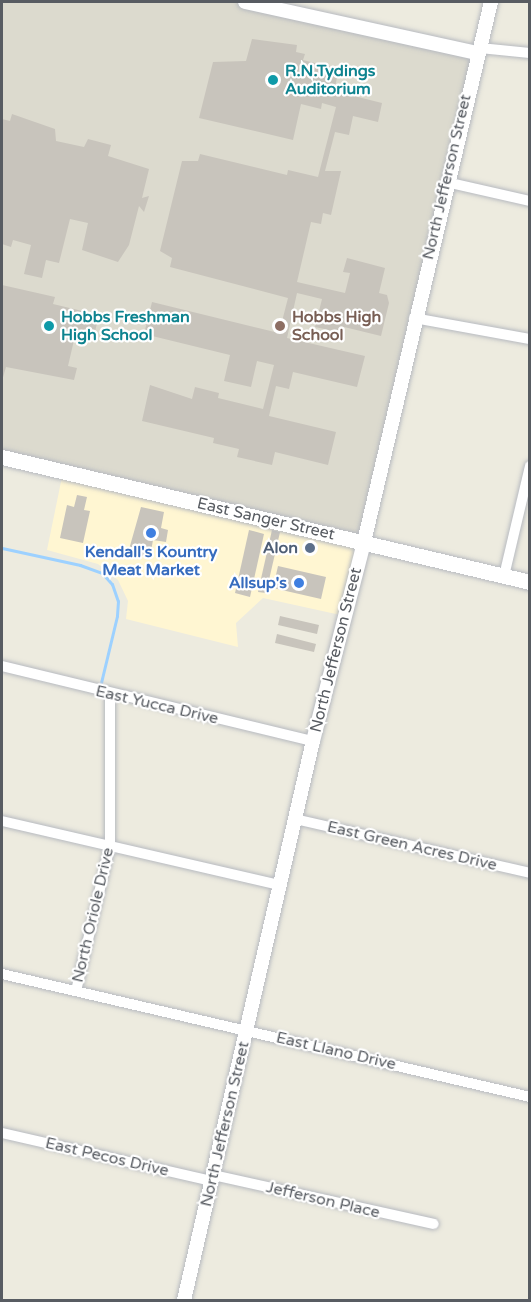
<!DOCTYPE html>
<style>
body{margin:0}
#map{position:relative;width:531px;height:1302px;overflow:hidden;background:#edebdf;font-family:"Varela Round",sans-serif}
div>[style]{position:absolute}
[style*='--x']{left:calc(var(--x)*1px);top:calc(var(--y)*1px);width:calc(var(--w)*1px);rotate:calc(var(--a)*1deg)}
.commercial>*{inset:0;background:#fff6d2}
.education>*{inset:0;background:#dcdace}
.stream>*{height:3px;margin:-1.5px;padding:0 1.5px;transform-origin:1.5px;border-radius:1.5px;background:#9dd1ff}
.building>*{inset:0;background:#c8c4bc}
.roads{filter:drop-shadow(0 0 2px #b7bac0) drop-shadow(0 0 2px #b7bac0)}
.minor>*{height:10px;margin:-5px;padding:0 5px;transform-origin:5px;border-radius:5px;background:#fff}
.tertiary>*{height:14px;margin:-7px;padding:0 7px;transform-origin:7px;border-radius:7px;background:#fff}
.secondary>*{height:15px;margin:-7.5px;padding:0 7.5px;transform-origin:7.5px;border-radius:7.5px;background:#fff}
.dots>*{width:16px;height:16px;translate:-50% -50%;box-sizing:border-box;border:3px solid #fff;border-radius:50%}
span{translate:-50% -50%;white-space:nowrap;text-align:center;line-height:1.15;-webkit-text-stroke:4.5px #fff;paint-order:stroke}
.culture-label{font-size:16px;color:#0d838f;font-weight:700}
.left{translate:0 -50%;text-align:left}
.street-label{font-size:16px;color:#585c62}
.education-label{font-size:16px;color:#785e54;font-weight:700}
.service-label{font-size:16px;color:#4e5e75;font-weight:700}
.right{translate:-100% -50%;text-align:right}
.shop-label{font-size:16px;color:#366cbe;font-weight:700}
.frame{position:absolute;inset:0;border:3px solid #585c62;pointer-events:none}
</style>
<div id="map">
<div class="commercial">
<div style="clip-path:polygon(63px 472px,364px 542px,345px 616px,263px 598px,236px 623px,238px 647px,126px 619px,128px 601px,118px 580px,98px 564px,47px 550px)"></div>
</div>
<div class="education">
<div style="clip-path:polygon(2px 2px,248px 2px,477px 53px,364px 542px,2px 457px)"></div>
</div>
<div class="stream">
<div style="--x:2;--y:548;--w:80;--a:12.3"></div>
<div style="--x:80;--y:565;--w:23;--a:20"></div>
<div style="--x:102;--y:573;--w:15;--a:48"></div>
<div style="--x:112;--y:584;--w:18;--a:71"></div>
<div style="--x:118;--y:601;--w:15;--a:94"></div>
<div style="--x:117;--y:616;--w:73;--a:103.5"></div>
</div>
<div class="building">
<div style="clip-path:polygon(252px 39px,297px 45px,296px 52px,305px 54px,303px 60px,339px 69px,334px 91px,382px 103px,378px 122px,353px 116px,349px 135px,335px 132px,325px 171px,341px 171px,331px 215px,323px 213px,321px 224px,311px 222px,297px 282px,345px 293px,350px 273px,343px 272px,347px 258px,385px 268px,379px 293px,387px 295px,389px 303px,381px 336px,340px 326px,338px 332px,315px 327px,322px 299px,297px 293px,287px 338px,365px 356px,357px 387px,293px 372px,289px 389px,276px 386px,269px 416px,336px 432px,328px 465px,275px 452px,272px 465px,237px 457px,239px 449px,213px 443px,214px 438px,142px 421px,150px 385px,192px 399px,195px 387px,219px 393px,218px 398px,263px 409px,274px 365px,257px 361px,251px 387px,224px 381px,230px 355px,144px 334px,152px 302px,279px 333px,288px 298px,170px 267px,172px 258px,160px 251px,182px 161px,198px 161px,200px 154px,287px 175px,288px 170px,318px 177px,336px 107px,322px 103px,321px 109px,301px 104px,293px 140px,199px 118px,213px 62px,246px 61px)"></div>
<div style="clip-path:polygon(12px 114px,55px 129px,56px 141px,84px 147px,88px 139px,111px 145px,108px 156px,149px 169px,142px 198px,149px 196px,144px 212px,139px 206px,129px 245px,118px 262px,82px 250px,88px 223px,70px 219px,59px 263px,46px 260px,42px 278px,24px 274px,31px 245px,13px 240px,11px 247px,2px 244px,2px 119px,10px 121px)"></div>
<div style="clip-path:polygon(2px 285px,55px 297px,53px 304px,99px 315px,93px 340px,75px 336px,68px 366px,77px 368px,74px 380px,6px 367px,2px 381px)"></div>
<div style="clip-path:polygon(77px 495px,87px 497px,84px 510px,90px 511px,83px 543px,60px 538px,67px 505px,74px 507px)"></div>
<div style="clip-path:polygon(141px 507px,164px 512px,161px 528px,168px 530px,166px 542px,153px 540px,150px 557px,128px 553px)"></div>
<div style="clip-path:polygon(249px 530px,264px 534px,250px 597px,235px 593px)"></div>
<div style="clip-path:polygon(272px 530px,280px 532px,266px 593px,258px 592px)"></div>
<div style="clip-path:polygon(278px 566px,326px 577px,321px 599px,273px 588px)"></div>
<div style="clip-path:polygon(280px 616px,319px 625px,317px 634px,278px 625px)"></div>
<div style="clip-path:polygon(277px 634px,316px 644px,314px 652px,275px 643px)"></div>
</div>
<div class="roads">
<div class="minor">
<div style="--x:480;--y:48;--w:50;--a:5.7"></div>
<div style="--x:446;--y:182;--w:86;--a:12.7"></div>
<div style="--x:414;--y:318;--w:118;--a:10.3"></div>
<div style="--x:504;--y:576;--w:113;--a:-76.7"></div>
<div style="--x:2;--y:666;--w:320;--a:13.6"></div>
<div style="--x:295;--y:819;--w:241;--a:12.9"></div>
<div style="--x:2;--y:821;--w:284;--a:13"></div>
<div style="--x:2;--y:974;--w:542;--a:13.11"></div>
<div style="--x:76;--y:991;--w:149;--a:-76.8"></div>
<div style="--x:110;--y:846;--w:152;--a:-90"></div>
<div style="--x:2;--y:1133;--w:215;--a:12.9"></div>
<div style="--x:213;--y:1175;--w:226;--a:12.5"></div>
</div>
<div class="tertiary">
<div style="--x:245;--y:2;--w:238;--a:12.4"></div>
<div style="--x:184;--y:1300;--w:574;--a:-77.01"></div>
<div style="--x:313;--y:741;--w:205;--a:-75.6"></div>
<div style="--x:364;--y:542;--w:555;--a:-76.77"></div>
</div>
<div class="secondary">
<div style="--x:2;--y:457;--w:543;--a:13.32"></div>
</div>
</div>
<div class="dots">
<div style="left:273px;top:80px;background:#0f9aa8"></div>
<div style="left:49px;top:326px;background:#0f9aa8"></div>
<div style="left:280px;top:326px;background:#8d6e63"></div>
<div style="left:151px;top:533px;background:#3f7fe0"></div>
<div style="left:310px;top:548px;background:#5c6f8a"></div>
<div style="left:299px;top:583px;background:#3f7fe0"></div>
</div>
<div class="culture-label">
<span class="left" style="left:285px;top:80px">R.N.Tydings<br>Auditorium</span>
<span class="left" style="left:61px;top:326px">Hobbs Freshman<br>High School</span>
</div>
<div class="street-label">
<span style="left:447px;top:177px;rotate:-77deg">North Jefferson Street</span>
<span style="left:266px;top:519px;rotate:13deg">East Sanger Street</span>
<span style="left:336px;top:650px;rotate:-76deg">North Jefferson Street</span>
<span style="left:157px;top:705px;rotate:13deg">East Yucca Drive</span>
<span style="left:412px;top:846px;rotate:13deg">East Green Acres Drive</span>
<span style="left:93px;top:915px;rotate:-77deg">North Oriole Drive</span>
<span style="left:336px;top:1051px;rotate:13deg">East Llano Drive</span>
<span style="left:225px;top:1124px;rotate:-77deg">North Jefferson Street</span>
<span style="left:107px;top:1157px;rotate:13deg">East Pecos Drive</span>
<span style="left:323px;top:1200px;rotate:13deg">Jefferson Place</span>
</div>
<div class="education-label">
<span class="left" style="left:292px;top:326px">Hobbs High<br>School</span>
</div>
<div class="service-label">
<span class="right" style="left:298px;top:548px">Alon</span>
</div>
<div class="shop-label">
<span style="left:151px;top:561px">Kendall's Kountry<br>Meat Market</span>
<span class="right" style="left:287px;top:583px">Allsup's</span>
</div>
<div class="frame"></div>
</div>
